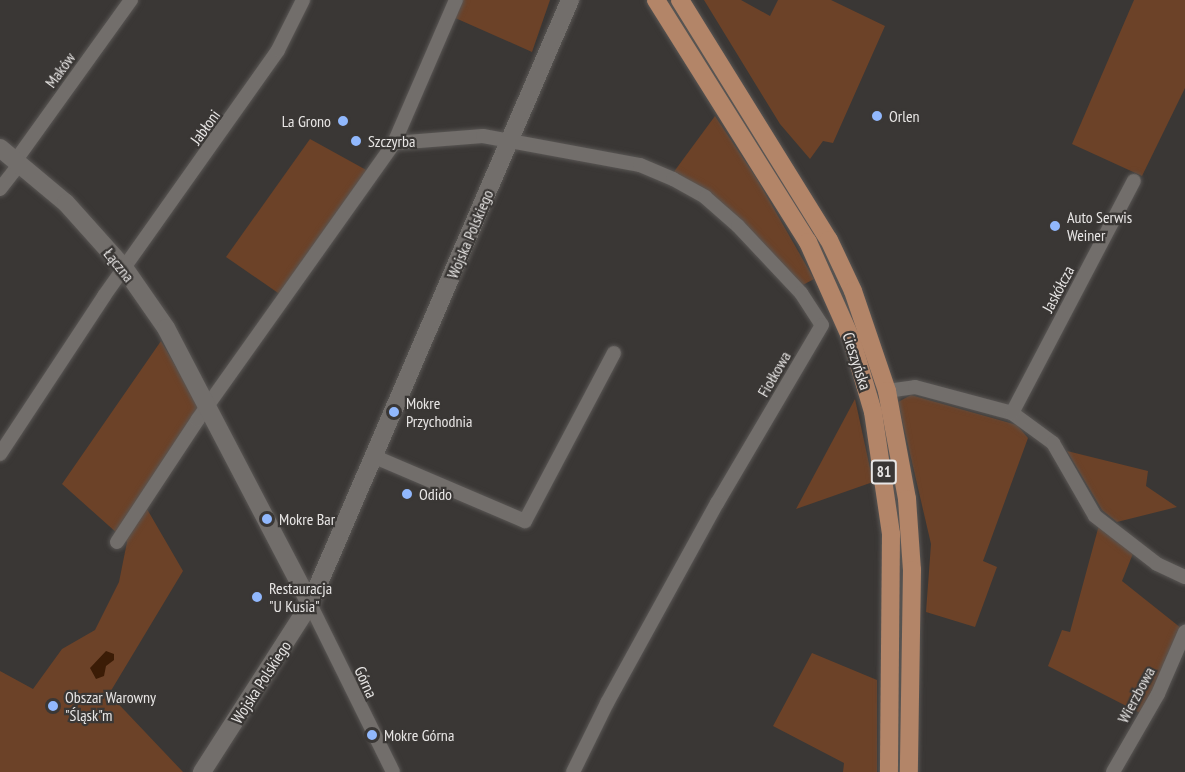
<!DOCTYPE html>
<meta charset="utf-8">
<style>
body{margin:0}
#map{position:relative;width:1185px;height:772px;overflow:hidden;background:#3a3735;font-family:"PT Sans Narrow",sans-serif}
div>[style]{position:absolute}
[style*='--x']{left:calc(var(--x)*1px);top:calc(var(--y)*1px);width:calc(var(--w)*1px);rotate:calc(var(--a)*1deg)}
.green>*{inset:0;background:#6c4228}
.water>*{inset:0;background:#3b1c06}
.roads{filter:drop-shadow(0 0 2px #595654) drop-shadow(0 0 2px #595654)}
.street>*{height:14px;margin:-7px;padding:0 7px;transform-origin:7px;border-radius:7px;background:#726e6b}
.secondary>*{height:18px;margin:-9px;padding:0 9px;transform-origin:9px;border-radius:9px;background:#726e6b}
.primary>*{height:18px;margin:-9px;padding:0 9px;transform-origin:9px;border-radius:9px;background:#b38568}
.dots>*{width:16px;height:16px;translate:-50% -50%;box-sizing:border-box;border:3px solid #3a3735;border-radius:50%}
span{translate:-50% -50%;white-space:nowrap;text-align:center;line-height:1.15;-webkit-text-stroke:4.5px #3a3735;paint-order:stroke}
.shield-label span{padding:2px 4px;background:#3a3735;border:2px solid;border-radius:4px;-webkit-text-stroke-width:0}
.shield-label{font-size:15px;color:#e8e6e5;font-weight:700}
.street-label{font-size:16px;color:#e8e6e5}
.poi-label{font-size:16px;color:#e8e6e5}
.left{translate:0 -50%;text-align:left}
.right{translate:-100% -50%;text-align:right}
</style>
<div id="map">
<div class="green">
<div style="clip-path:polygon(460px 0,550px 0,532px 52px,453px 17px)"></div>
<div style="clip-path:polygon(704px 0,741px 0,770px 16px,778px 0,831px 0,885px 26px,833px 143px,823px 141px,810px 159px,780px 124px)"></div>
<div style="clip-path:polygon(1134px 0,1185px 0,1185px 88px,1142px 176px,1072px 144px)"></div>
<div style="clip-path:polygon(715px 116px,757px 179px,814px 279px,801px 286px,673px 173px)"></div>
<div style="clip-path:polygon(310px 139px,368px 171px,281px 295px,226px 257px)"></div>
<div style="clip-path:polygon(161px 341px,200px 408px,140px 497px,183px 571px,109px 694px,183px 772px,0 772px,0 671px,33px 689px,62px 649px,95px 630px,119px 582px,127px 542px,62px 484px)"></div>
<div style="clip-path:polygon(911px 395px,1017px 425px,1028px 438px,983px 561px,997px 567px,975px 627px,926px 612px,931px 544px,898px 402px)"></div>
<div style="clip-path:polygon(855px 399px,873px 482px,796px 509px)"></div>
<div style="clip-path:polygon(1067px 451px,1148px 471px,1146px 486px,1177px 507px,1117px 522px,1102px 510px)"></div>
<div style="clip-path:polygon(1099px 525px,1134px 551px,1122px 581px,1181px 628px,1142px 714px,1048px 666px,1062px 630px,1070px 632px)"></div>
<div style="clip-path:polygon(812px 653px,877px 680px,877px 772px,843px 772px,844px 763px,773px 726px)"></div>
</div>
<div class="water">
<div style="clip-path:polygon(106px 651px,114px 654px,114px 660px,106px 666px,104px 676px,96px 679px,90px 668px)"></div>
</div>
<div class="roads">
<div class="street">
<div style="--x:394;--y:143;--w:156;--a:-66.6"></div>
<div style="--x:16;--y:160;--w:197;--a:-54.3"></div>
<div style="--x:0;--y:189;--w:33;--a:-52"></div>
<div style="--x:887;--y:391;--w:28;--a:-8"></div>
<div style="--x:915;--y:387;--w:100;--a:15"></div>
<div style="--x:1012;--y:413;--w:51;--a:36.2"></div>
<div style="--x:1053;--y:443;--w:84;--a:60.1"></div>
<div style="--x:1095;--y:516;--w:78;--a:37.7"></div>
<div style="--x:1157;--y:564;--w:31;--a:25"></div>
<div style="--x:1012;--y:413;--w:262;--a:-62.3"></div>
<div style="--x:0;--y:454;--w:189;--a:-56.6"></div>
<div style="--x:104;--y:296;--w:301;--a:-54.7"></div>
<div style="--x:278;--y:50;--w:56;--a:-63.4"></div>
<div style="--x:375;--y:457;--w:163;--a:23.1"></div>
<div style="--x:525;--y:521;--w:190;--a:-62.1"></div>
<div style="--x:117;--y:542;--w:147;--a:-56.6"></div>
<div style="--x:198;--y:419;--w:339;--a:-54.6"></div>
<div style="--x:394;--y:143;--w:89;--a:-4.5"></div>
<div style="--x:483;--y:136;--w:160;--a:10.5"></div>
<div style="--x:640;--y:165;--w:36;--a:23"></div>
<div style="--x:673;--y:179;--w:37;--a:29"></div>
<div style="--x:705;--y:197;--w:44;--a:41.3"></div>
<div style="--x:738;--y:226;--w:92;--a:46.8"></div>
<div style="--x:801;--y:293;--w:38;--a:57"></div>
<div style="--x:822;--y:325;--w:207;--a:120.5"></div>
<div style="--x:717;--y:503;--w:228;--a:118.8"></div>
<div style="--x:607;--y:703;--w:77;--a:116.2"></div>
<div style="--x:310;--y:604;--w:187;--a:63.7"></div>
<div style="--x:1113;--y:772;--w:90;--a:-60"></div>
<div style="--x:1158;--y:694;--w:68;--a:-66.5"></div>
</div>
<div class="secondary">
<div style="--x:0;--y:148;--w:86;--a:39.8"></div>
<div style="--x:66;--y:203;--w:89;--a:48.2"></div>
<div style="--x:125;--y:269;--w:72;--a:55.2"></div>
<div style="--x:166;--y:328;--w:311;--a:62.4"></div>
<div style="--x:202;--y:772;--w:200;--a:-57.3"></div>
<div style="--x:310;--y:604;--w:658;--a:-66.71"></div>
</div>
<div class="primary">
<div style="--x:656;--y:0;--w:286;--a:57.9"></div>
<div style="--x:808;--y:242;--w:108;--a:66"></div>
<div style="--x:852;--y:341;--w:74;--a:73.5"></div>
<div style="--x:873;--y:412;--w:123;--a:81.6"></div>
<div style="--x:891;--y:534;--w:238;--a:90.5"></div>
<div style="--x:680;--y:0;--w:282;--a:58.2"></div>
<div style="--x:829;--y:240;--w:56;--a:64.8"></div>
<div style="--x:853;--y:291;--w:106;--a:71.2"></div>
<div style="--x:887;--y:391;--w:110;--a:79.5"></div>
<div style="--x:907;--y:499;--w:71;--a:86"></div>
<div style="--x:912;--y:570;--w:202;--a:90.9"></div>
</div>
</div>
<div class="dots">
<div style="left:877px;top:116px;background:#91b8fd"></div>
<div style="left:343px;top:121px;background:#91b8fd"></div>
<div style="left:356px;top:141px;background:#91b8fd"></div>
<div style="left:1055px;top:226px;background:#91b8fd"></div>
<div style="left:394px;top:412px;background:#91b8fd"></div>
<div style="left:407px;top:494px;background:#91b8fd"></div>
<div style="left:267px;top:519px;background:#91b8fd"></div>
<div style="left:257px;top:597px;background:#91b8fd"></div>
<div style="left:53px;top:706px;background:#91b8fd"></div>
<div style="left:372px;top:735px;background:#91b8fd"></div>
</div>
<div class="shield-label">
<span style="left:884px;top:472px">81</span>
</div>
<div class="street-label">
<span style="left:60px;top:70px;rotate:-54deg">Maków</span>
<span style="left:205px;top:127px;rotate:-54deg">Jabłoni</span>
<span style="left:470px;top:234px;rotate:-67deg">Wojska Polskiego</span>
<span style="left:119px;top:265px;rotate:51deg">Łączna</span>
<span style="left:1058px;top:289px;rotate:-62deg">Jaskółcza</span>
<span style="left:857px;top:361px;rotate:72deg">Cieszyńska</span>
<span style="left:774px;top:374px;rotate:-60deg">Fiołkowa</span>
<span style="left:261px;top:682px;rotate:-57deg">Wojska Polskiego</span>
<span style="left:366px;top:682px;rotate:66deg">Górna</span>
<span style="left:1136px;top:695px;rotate:-62deg">Wierzbowa</span>
</div>
<div class="poi-label">
<span class="left" style="left:889px;top:116px">Orlen</span>
<span class="right" style="left:331px;top:121px">La Grono</span>
<span class="left" style="left:368px;top:141px">Szczyrba</span>
<span class="left" style="left:1067px;top:226px">Auto Serwis<br>Weiner</span>
<span class="left" style="left:406px;top:412px">Mokre<br>Przychodnia</span>
<span class="left" style="left:419px;top:494px">Odido</span>
<span class="left" style="left:279px;top:519px">Mokre Bar</span>
<span class="left" style="left:269px;top:597px">Restauracja<br>"U Kusia"</span>
<span class="left" style="left:65px;top:706px">Obszar Warowny<br>"Śląsk"m</span>
<span class="left" style="left:384px;top:735px">Mokre Górna</span>
</div>
</div>
